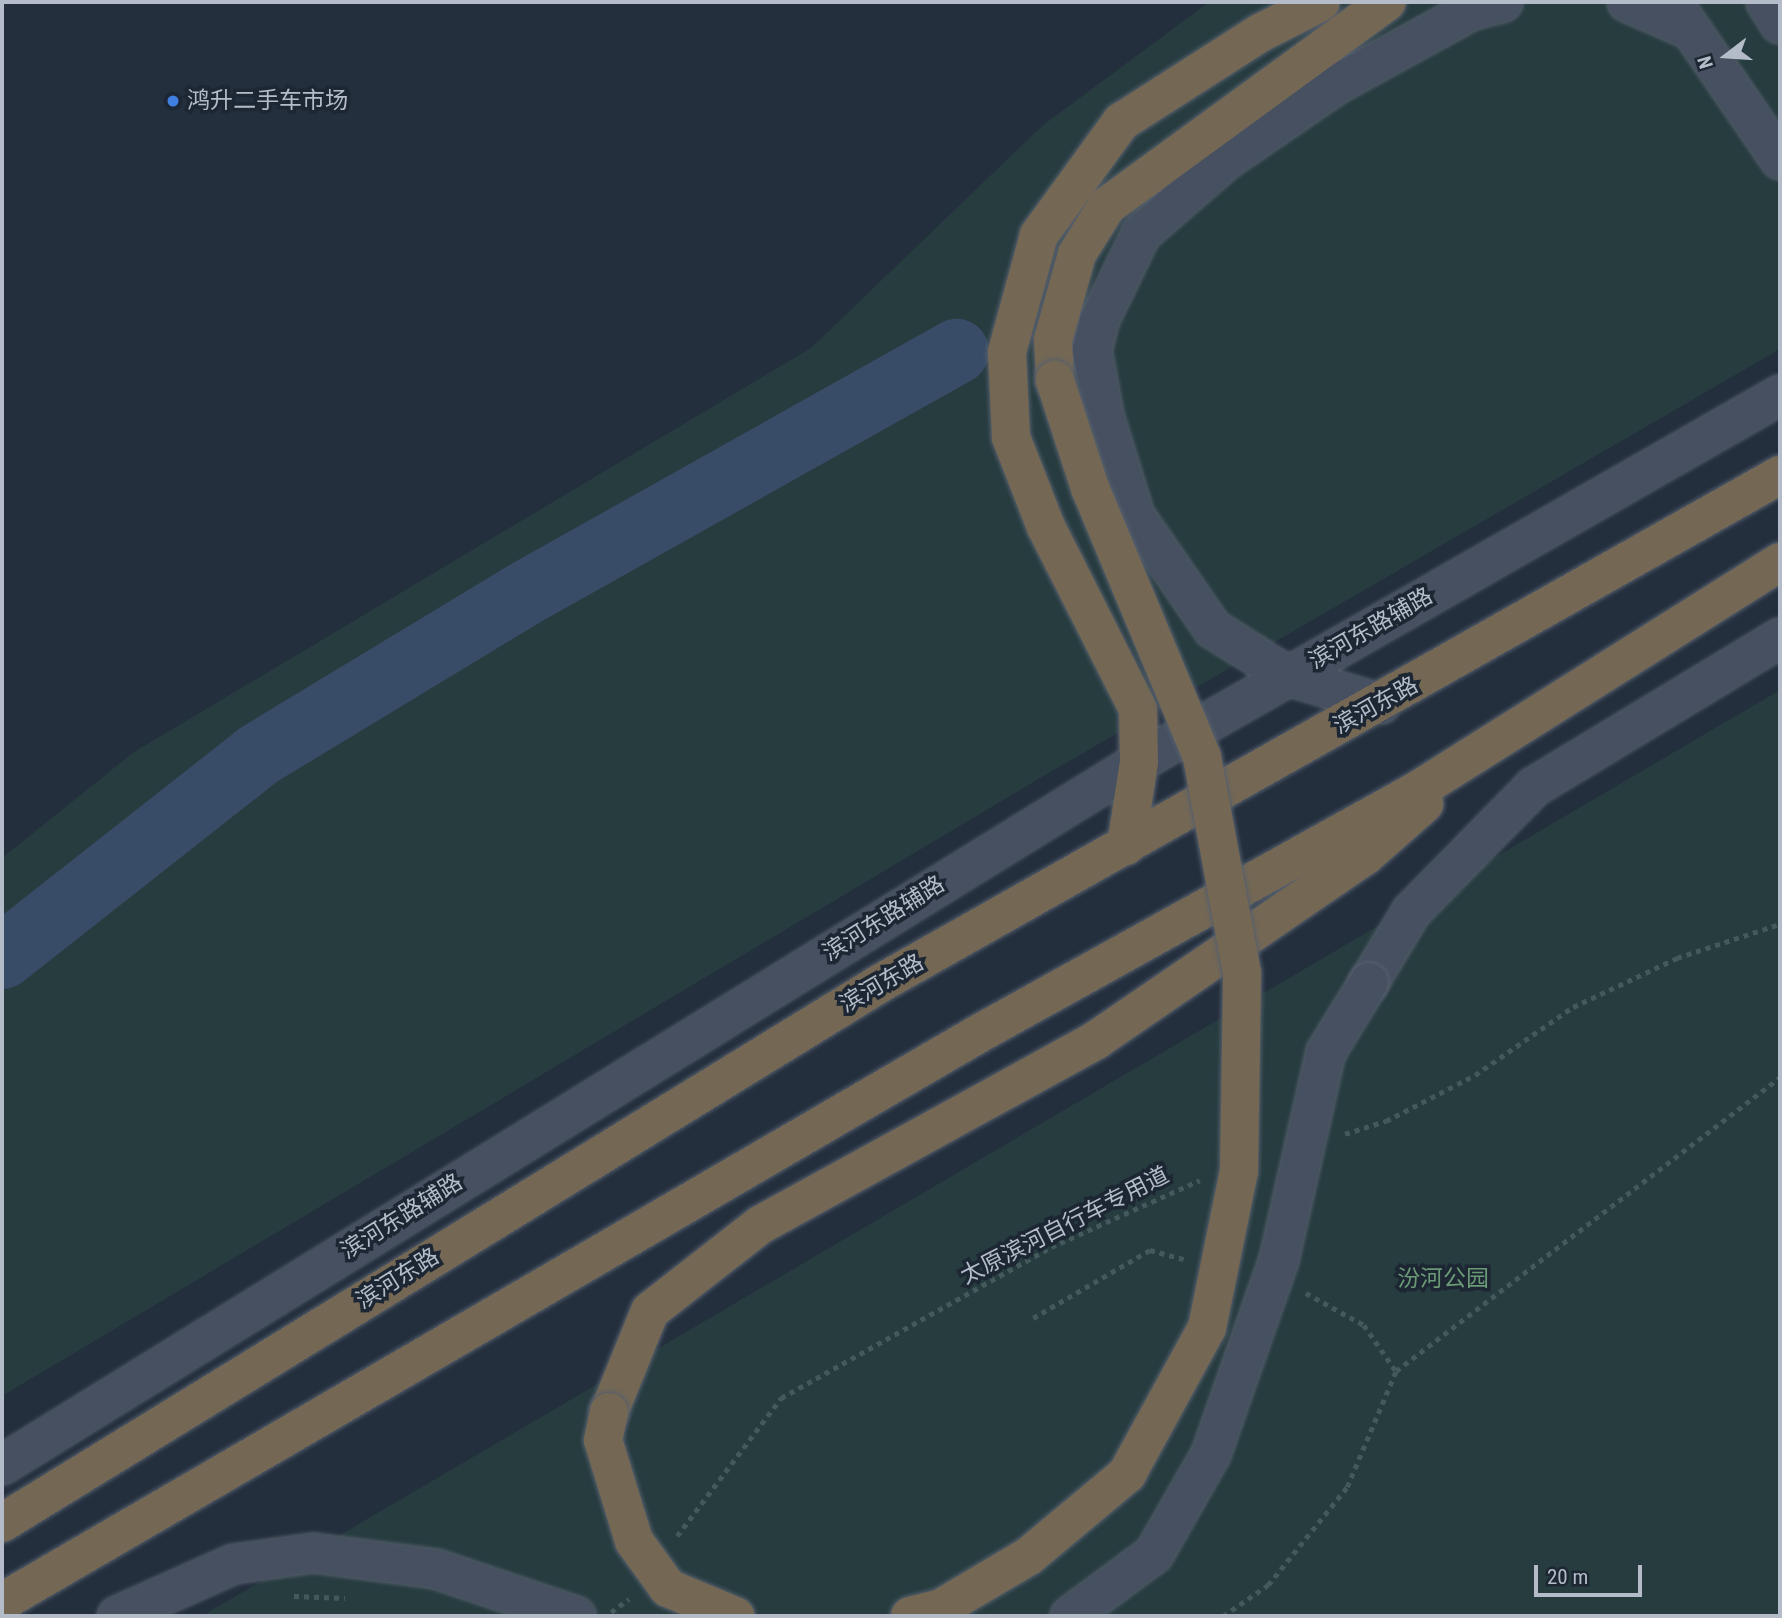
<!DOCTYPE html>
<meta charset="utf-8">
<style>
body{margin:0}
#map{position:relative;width:1782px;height:1618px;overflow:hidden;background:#242f3e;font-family:"Roboto Condensed","Noto Sans SC",sans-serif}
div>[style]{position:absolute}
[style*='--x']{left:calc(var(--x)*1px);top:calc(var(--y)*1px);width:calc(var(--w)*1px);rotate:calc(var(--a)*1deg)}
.green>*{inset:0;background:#263c3f}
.river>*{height:65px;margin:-32.5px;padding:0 32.5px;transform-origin:32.5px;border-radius:32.5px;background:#394c67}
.path>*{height:4.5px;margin-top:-2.25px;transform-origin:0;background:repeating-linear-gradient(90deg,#44595c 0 5px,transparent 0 10px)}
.roads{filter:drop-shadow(0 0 2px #565f6c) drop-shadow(0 0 2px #565f6c)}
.secondary>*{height:38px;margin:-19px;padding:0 19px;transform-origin:19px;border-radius:19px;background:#465061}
.highway>*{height:38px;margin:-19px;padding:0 19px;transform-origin:19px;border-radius:19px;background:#746855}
.bridges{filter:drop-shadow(0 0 2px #565f6c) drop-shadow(0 0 2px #565f6c)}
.secondary-bridge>*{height:38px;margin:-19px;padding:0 19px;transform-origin:19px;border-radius:19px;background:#465061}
.highway-bridge>*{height:38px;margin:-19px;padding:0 19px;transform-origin:19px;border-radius:19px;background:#746855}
.dots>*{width:19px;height:19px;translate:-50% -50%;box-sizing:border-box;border:4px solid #1d2633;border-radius:50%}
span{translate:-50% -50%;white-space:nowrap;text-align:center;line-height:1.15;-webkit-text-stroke:7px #1d2633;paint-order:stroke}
.poi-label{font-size:23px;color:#b4bcc9}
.left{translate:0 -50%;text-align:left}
.street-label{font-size:23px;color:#b4bcc9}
.park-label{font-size:23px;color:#6b9a76}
.frame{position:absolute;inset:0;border:4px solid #b4bcc9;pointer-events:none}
.north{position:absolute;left:1691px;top:21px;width:70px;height:70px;-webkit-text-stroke:5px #1d2633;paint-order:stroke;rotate:253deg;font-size:19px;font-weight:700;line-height:28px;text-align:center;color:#b4bcc9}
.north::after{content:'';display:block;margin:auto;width:24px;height:32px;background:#b4bcc9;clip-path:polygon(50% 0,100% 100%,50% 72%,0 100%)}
.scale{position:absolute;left:1534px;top:1565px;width:108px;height:32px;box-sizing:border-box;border:4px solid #b4bcc9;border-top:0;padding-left:9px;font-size:21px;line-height:24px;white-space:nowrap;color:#b4bcc9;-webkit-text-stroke:5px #1d2633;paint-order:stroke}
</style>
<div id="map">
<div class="green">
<div style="clip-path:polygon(1209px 2px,1780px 2px,1780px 349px,1047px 774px,2px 1396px,2px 858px,134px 752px,811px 348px,1042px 126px)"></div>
<div style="clip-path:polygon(1780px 690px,1780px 1616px,202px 1616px)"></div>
</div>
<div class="river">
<div style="--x:2;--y:956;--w:325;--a:-38.2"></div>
<div style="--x:257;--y:755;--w:309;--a:-31.2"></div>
<div style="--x:521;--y:595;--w:499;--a:-29.3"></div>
</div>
<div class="path">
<div style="--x:1345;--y:1134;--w:43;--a:-17.6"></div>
<div style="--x:1386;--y:1121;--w:100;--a:-27.3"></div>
<div style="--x:1475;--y:1075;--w:119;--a:-34.8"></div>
<div style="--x:1573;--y:1007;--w:115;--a:-25.2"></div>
<div style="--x:1677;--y:958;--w:108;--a:-18.3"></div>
<div style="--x:1306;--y:1293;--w:66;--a:28.9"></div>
<div style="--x:1364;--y:1325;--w:56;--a:55.2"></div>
<div style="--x:1033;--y:1318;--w:135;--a:-30.2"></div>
<div style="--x:1150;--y:1250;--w:35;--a:15"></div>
<div style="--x:677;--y:1536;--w:173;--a:-53"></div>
<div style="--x:781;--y:1398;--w:309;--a:-29.2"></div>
<div style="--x:1051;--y:1247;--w:163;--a:-24.2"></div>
<div style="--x:294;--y:1596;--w:51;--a:2.2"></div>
<div style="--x:611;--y:1612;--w:22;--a:-36"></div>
<div style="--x:1223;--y:1616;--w:55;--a:-34.6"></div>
<div style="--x:1268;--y:1585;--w:126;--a:-51.1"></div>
<div style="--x:1347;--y:1487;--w:126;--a:-67.1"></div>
<div style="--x:1396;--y:1371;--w:484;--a:-37.4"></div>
</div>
<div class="roads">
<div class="secondary">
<div style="--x:1627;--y:2;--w:70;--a:23.6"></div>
<div style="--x:1672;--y:2;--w:191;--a:55.6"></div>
<div style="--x:1766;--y:2;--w:26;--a:58"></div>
<div style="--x:1381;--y:704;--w:97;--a:-163.2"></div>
<div style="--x:1288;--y:676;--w:89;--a:-147.9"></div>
<div style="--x:1213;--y:629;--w:137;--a:-124.6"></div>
<div style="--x:1135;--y:516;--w:105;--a:-107.2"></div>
<div style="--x:1104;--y:416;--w:67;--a:-100.3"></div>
<div style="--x:1092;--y:350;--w:30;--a:-76"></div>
<div style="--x:1099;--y:321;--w:97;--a:-64.2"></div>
<div style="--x:1141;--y:234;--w:113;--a:-41"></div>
<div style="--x:1226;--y:160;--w:135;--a:-34.4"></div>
<div style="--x:1337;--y:84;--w:154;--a:-28.7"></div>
<div style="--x:1472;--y:10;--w:32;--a:-14"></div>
<div style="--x:1369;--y:982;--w:82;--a:-59"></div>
<div style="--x:1411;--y:912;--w:175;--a:-45.5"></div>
<div style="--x:1534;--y:787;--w:288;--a:-31.2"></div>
<div style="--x:2;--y:1465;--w:1337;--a:-31.73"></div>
<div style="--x:1139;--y:762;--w:739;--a:-29.79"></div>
<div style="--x:117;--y:1616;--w:128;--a:-24"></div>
<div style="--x:234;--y:1564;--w:80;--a:-7.9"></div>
<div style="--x:313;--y:1553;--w:124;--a:7.4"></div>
<div style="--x:436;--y:1569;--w:148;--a:18.6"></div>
</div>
<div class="highway">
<div style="--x:1055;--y:380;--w:40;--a:-92.9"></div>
<div style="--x:1053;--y:340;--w:89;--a:-74.4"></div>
<div style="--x:1077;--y:254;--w:57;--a:-58"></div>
<div style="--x:1107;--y:206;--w:346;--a:-36.1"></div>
<div style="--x:1126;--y:846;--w:85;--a:-81.2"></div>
<div style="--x:1139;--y:762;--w:53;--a:-91.1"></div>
<div style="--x:1138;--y:709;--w:204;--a:-116.8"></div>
<div style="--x:1046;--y:527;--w:97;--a:-111.3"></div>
<div style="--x:1011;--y:437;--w:85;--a:-92.7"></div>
<div style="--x:1007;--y:352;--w:121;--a:-74.7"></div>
<div style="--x:1039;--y:235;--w:140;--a:-54"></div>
<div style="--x:1121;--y:122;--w:165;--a:-32.6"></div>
<div style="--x:1260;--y:33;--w:68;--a:-26.9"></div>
<div style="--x:609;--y:1412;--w:109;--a:-67.9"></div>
<div style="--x:650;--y:1311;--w:140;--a:-38"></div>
<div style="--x:760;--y:1225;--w:384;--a:-28.8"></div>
<div style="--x:1096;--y:1040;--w:326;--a:-34.4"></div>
<div style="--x:1365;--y:856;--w:79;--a:-41.4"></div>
<div style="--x:2;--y:1523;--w:1029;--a:-31.57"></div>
<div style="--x:879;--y:984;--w:1035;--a:-29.46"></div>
<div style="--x:2;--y:1602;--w:1131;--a:-30.19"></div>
<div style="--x:980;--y:1033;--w:501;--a:-29.02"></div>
<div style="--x:1418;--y:790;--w:428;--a:-32.2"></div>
</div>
</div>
<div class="bridges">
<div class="secondary-bridge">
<div style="--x:1070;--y:1616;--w:104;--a:-36.4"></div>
<div style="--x:1154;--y:1554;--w:115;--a:-60.3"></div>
<div style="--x:1211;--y:1454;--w:206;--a:-70.7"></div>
<div style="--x:1279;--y:1260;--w:213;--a:-77.3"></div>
<div style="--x:1326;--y:1052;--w:82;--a:-58.4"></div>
</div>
<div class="highway-bridge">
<div style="--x:609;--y:1412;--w:29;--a:102"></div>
<div style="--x:603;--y:1440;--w:106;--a:72.9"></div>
<div style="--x:634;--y:1541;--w:58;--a:54.1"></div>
<div style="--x:668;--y:1588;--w:73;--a:22.7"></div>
<div style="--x:910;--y:1616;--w:32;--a:-14"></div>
<div style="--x:941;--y:1608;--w:102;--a:-30.6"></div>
<div style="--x:1029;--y:1556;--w:128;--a:-39.9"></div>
<div style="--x:1127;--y:1474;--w:166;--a:-61.3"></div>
<div style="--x:1207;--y:1328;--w:160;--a:-78.5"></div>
<div style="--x:1239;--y:1171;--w:198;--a:-89.1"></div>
<div style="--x:1242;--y:973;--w:220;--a:-100.5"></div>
<div style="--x:1202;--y:757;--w:291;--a:-112.6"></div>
<div style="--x:1090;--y:488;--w:114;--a:-108"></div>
</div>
</div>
<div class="dots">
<div style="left:173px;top:101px;background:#3f7fe0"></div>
</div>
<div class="poi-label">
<span class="left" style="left:187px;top:101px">鸿升二手车市场</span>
</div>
<div class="street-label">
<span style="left:1371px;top:629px;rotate:-30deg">滨河东路辅路</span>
<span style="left:1376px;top:706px;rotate:-29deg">滨河东路</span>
<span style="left:884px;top:919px;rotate:-32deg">滨河东路辅路</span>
<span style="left:882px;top:984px;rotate:-30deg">滨河东路</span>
<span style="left:402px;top:1217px;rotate:-32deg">滨河东路辅路</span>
<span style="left:1065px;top:1226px;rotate:-27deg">太原滨河自行车专用道</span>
<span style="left:398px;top:1279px;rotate:-32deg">滨河东路</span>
</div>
<div class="park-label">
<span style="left:1443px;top:1279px">汾河公园</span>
</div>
<div class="frame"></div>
<div class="north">N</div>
<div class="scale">20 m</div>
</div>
